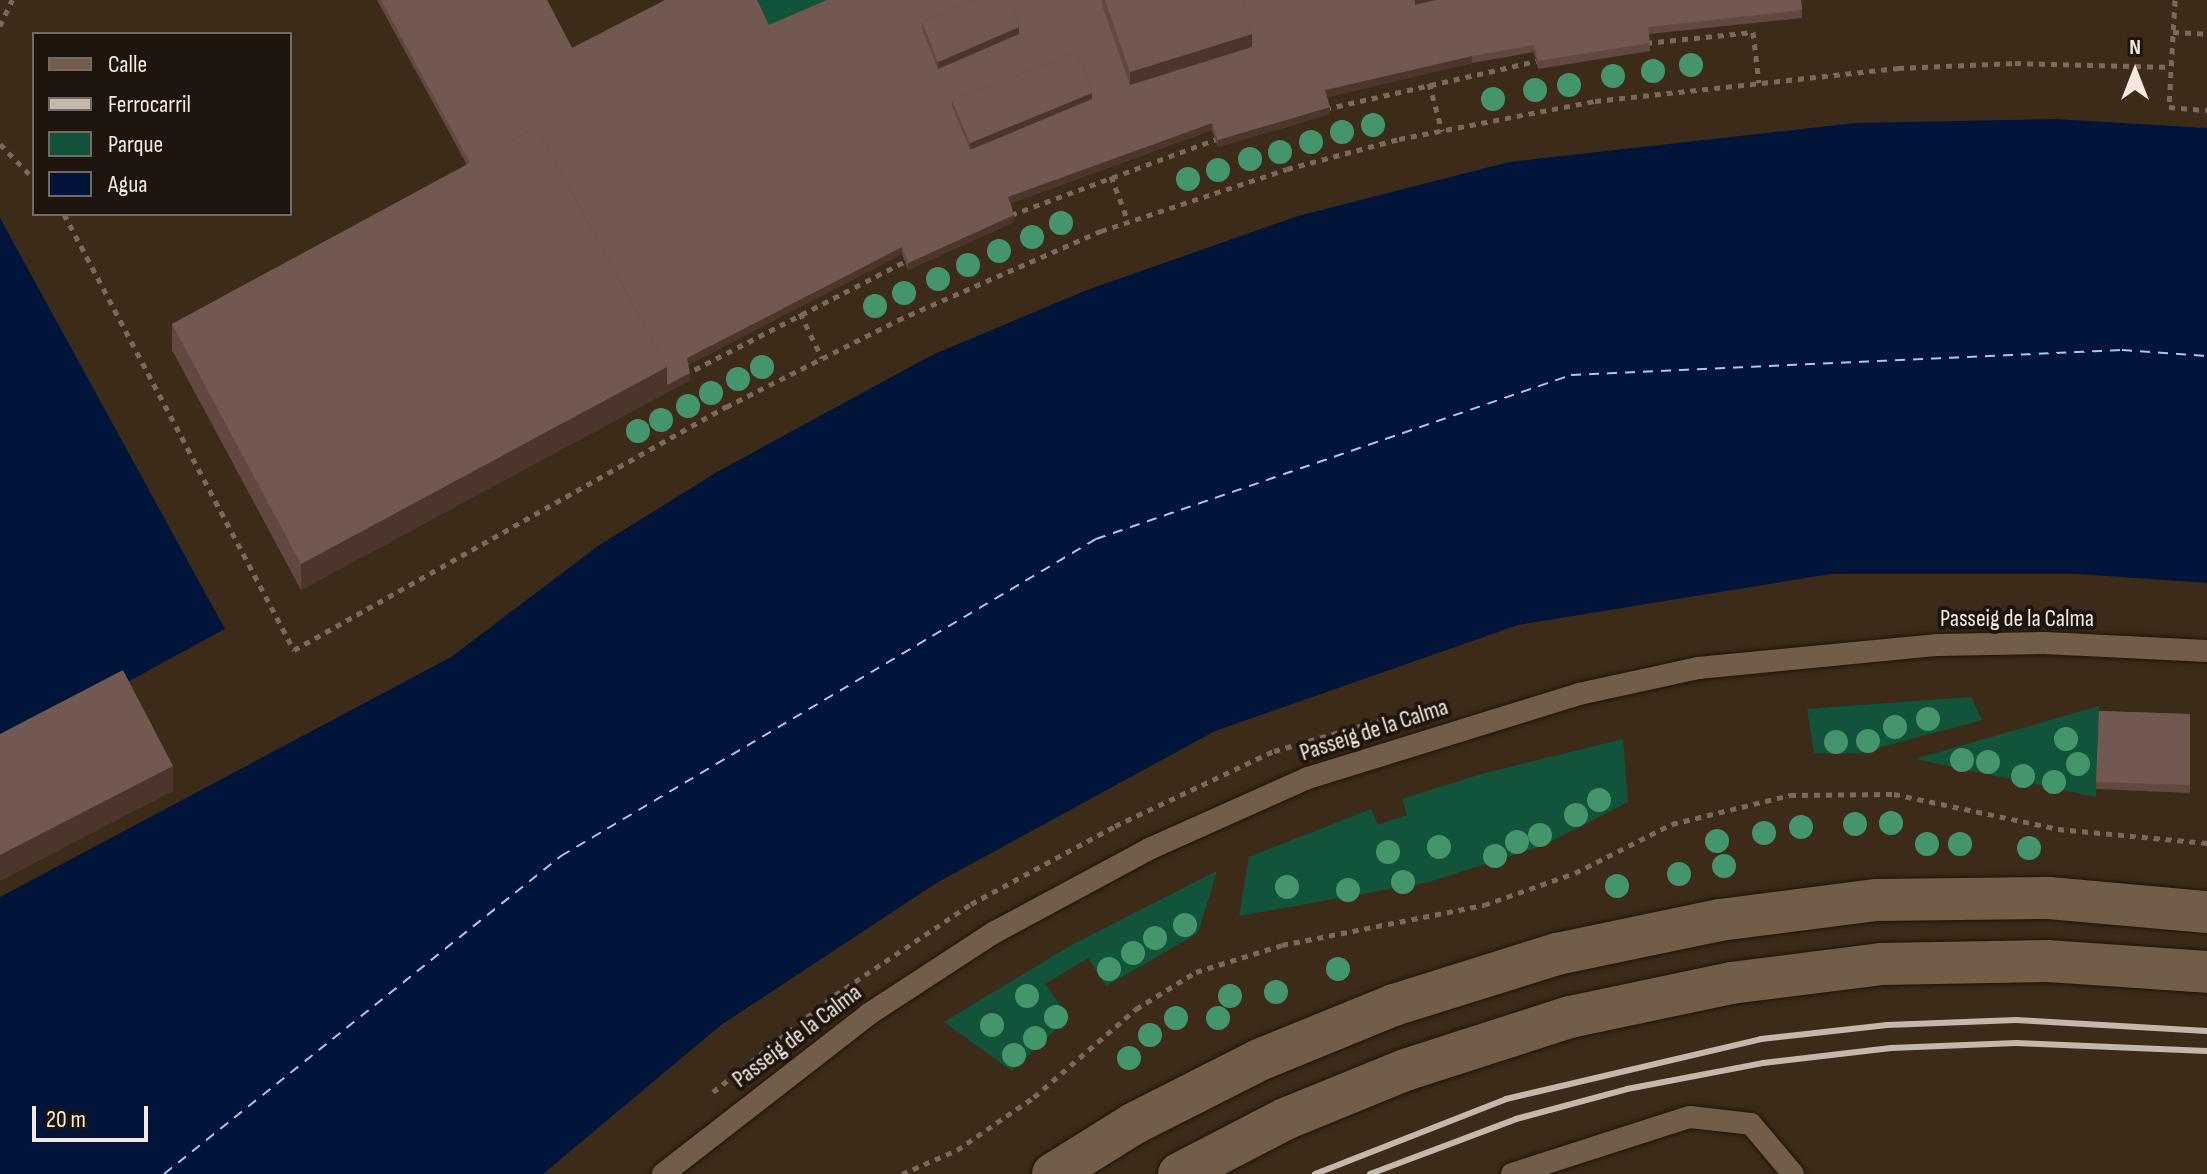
<!DOCTYPE html>
<style>
body{margin:0}
#map{position:relative;width:2207px;height:1174px;overflow:hidden;background:#3d2b1a;font-family:"Sofia Sans Condensed",sans-serif}
div>[style]{position:absolute}
[style*='--x']{left:calc(var(--x)*1px);top:calc(var(--y)*1px);width:calc(var(--w)*1px);rotate:calc(var(--a)*1deg)}
.green>*{inset:0;background:#11543b}
.water>*{inset:0;background:#011439}
.ferry>*{height:2px;margin-top:-1px;transform-origin:0;background:repeating-linear-gradient(90deg,#adc6ef 0 10px,transparent 0 18px)}
.path>*{height:5px;margin-top:-2.5px;transform-origin:0;background:repeating-linear-gradient(90deg,#7a6a5b 0 6px,transparent 0 12px)}
.roads{filter:drop-shadow(0 0 2px #231304) drop-shadow(0 0 2px #231304)}
.lane>*{height:22px;margin:-11px;padding:0 11px;transform-origin:11px;border-radius:11px;background:#715d4a}
.street>*{height:42px;margin:-21px;padding:0 21px;transform-origin:21px;border-radius:21px;background:#715d4a}
.rail>*{height:6px;margin:-3px;padding:0 3px;transform-origin:3px;border-radius:3px;background:#c5b7ab}
.trees>*{width:24px;height:24px;margin:-12px;border-radius:50%;background:#44956b}
.wall>*{inset:0;background:#614840}
.shaded-wall>*{inset:0;background:#4c352a}
.building>*{inset:0;background:#715951}
span{translate:-50% -50%;white-space:nowrap;text-align:center;line-height:1.15;-webkit-text-stroke:8px #1e160e;paint-order:stroke}
.street-label{font-size:24px;color:#f5e9df}
.legend{position:absolute;left:32px;top:32px;width:260px;height:184px;box-sizing:border-box;background:#1e160e;border:2px solid #746a62;margin:0;padding:10px 14px;list-style:none;font-size:24px;color:#f5e9df}
.legend li{display:flex;align-items:center;gap:16px;height:40px}
.legend b{width:40px;border:2px solid #746a62}
.north{position:absolute;left:2095px;top:32px;width:80px;height:80px;-webkit-text-stroke:6px #1e160e;paint-order:stroke;rotate:0deg;font-size:22px;font-weight:700;line-height:32px;text-align:center;color:#f5e9df}
.north::after{content:'';display:block;margin:auto;width:28px;height:36px;background:#f5e9df;clip-path:polygon(50% 0,100% 100%,50% 72%,0 100%)}
.scale{position:absolute;left:32px;top:1106px;width:116px;height:36px;box-sizing:border-box;border:4px solid #f5e9df;border-top:0;padding-left:10px;font-size:24px;line-height:28px;white-space:nowrap;color:#f5e9df;-webkit-text-stroke:6px #1e160e;paint-order:stroke}
</style>
<div id="map">
<div class="green">
<div style="clip-path:polygon(753px 0,841px 0,769px 32px)"></div>
<div style="clip-path:polygon(1971px 697px,1982px 720px,1859px 753px,1814px 753px,1807px 709px)"></div>
<div style="clip-path:polygon(2099px 706px,2096px 797px,1915px 759px)"></div>
<div style="clip-path:polygon(1623px 739px,1628px 802px,1542px 846px,1429px 882px,1239px 916px,1249px 857px,1371px 809px,1378px 825px,1407px 815px,1402px 799px,1478px 775px)"></div>
<div style="clip-path:polygon(1217px 871px,1198px 933px,1106px 986px,1088px 958px,1045px 984px,1069px 1017px,1012px 1071px,944px 1022px,1075px 943px)"></div>
</div>
<div class="water">
<div style="clip-path:polygon(2055px 119px,2207px 128px,2207px 583px,2078px 574px,1830px 574px,1518px 625px,1215px 731px,938px 882px,721px 1025px,543px 1174px,0 1174px,0 897px,451px 657px,598px 546px,717px 472px,932px 355px,1087px 290px,1298px 216px,1509px 162px,1855px 123px)"></div>
<div style="clip-path:polygon(0 218px,225px 629px,0 751px)"></div>
</div>
<div class="ferry">
<div style="--x:164;--y:1174;--w:509;--a:-38.69"></div>
<div style="--x:561;--y:856;--w:622;--a:-30.65"></div>
<div style="--x:1096;--y:539;--w:503;--a:-19.05"></div>
<div style="--x:1571;--y:375;--w:552;--a:-2.6"></div>
<div style="--x:2122;--y:350;--w:85;--a:4"></div>
</div>
<div class="path">
<div style="--x:2175;--y:0;--w:107;--a:93.2"></div>
<div style="--x:2169;--y:107;--w:38;--a:5"></div>
<div style="--x:0;--y:26;--w:29;--a:-65"></div>
<div style="--x:2173;--y:32;--w:34;--a:3"></div>
<div style="--x:1646;--y:43;--w:108;--a:-5.9"></div>
<div style="--x:1753;--y:32;--w:51;--a:83.3"></div>
<div style="--x:1429;--y:83;--w:50;--a:74.8"></div>
<div style="--x:1325;--y:109;--w:221;--a:-12.8"></div>
<div style="--x:0;--y:144;--w:49;--a:45.8"></div>
<div style="--x:1111;--y:176;--w:48;--a:69.3"></div>
<div style="--x:64;--y:214;--w:493;--a:62.2"></div>
<div style="--x:294;--y:650;--w:496;--a:-29.4"></div>
<div style="--x:726;--y:407;--w:193;--a:-26.8"></div>
<div style="--x:898;--y:320;--w:222;--a:-23.7"></div>
<div style="--x:1101;--y:231;--w:196;--a:-18.4"></div>
<div style="--x:1287;--y:169;--w:116;--a:-15"></div>
<div style="--x:1399;--y:139;--w:200;--a:-11"></div>
<div style="--x:1595;--y:101;--w:305;--a:-6.2"></div>
<div style="--x:1898;--y:68;--w:117;--a:-2.4"></div>
<div style="--x:2015;--y:63;--w:156;--a:1.5"></div>
<div style="--x:1011;--y:215;--w:222;--a:-20.3"></div>
<div style="--x:800;--y:313;--w:50;--a:63.9"></div>
<div style="--x:684;--y:375;--w:254;--a:-27.2"></div>
<div style="--x:713;--y:1092;--w:156;--a:-38.5"></div>
<div style="--x:835;--y:995;--w:164;--a:-33.8"></div>
<div style="--x:971;--y:904;--w:164;--a:-28.4"></div>
<div style="--x:1115;--y:826;--w:176;--a:-25.3"></div>
<div style="--x:1274;--y:751;--w:119;--a:-16.1"></div>
<div style="--x:902;--y:1174;--w:60;--a:-23.6"></div>
<div style="--x:957;--y:1150;--w:93;--a:-34.5"></div>
<div style="--x:1034;--y:1097;--w:135;--a:-40.8"></div>
<div style="--x:1136;--y:1009;--w:70;--a:-31.7"></div>
<div style="--x:1196;--y:972;--w:90;--a:-17.4"></div>
<div style="--x:1282;--y:945;--w:206;--a:-11.2"></div>
<div style="--x:1484;--y:905;--w:96;--a:-19.4"></div>
<div style="--x:1575;--y:873;--w:109;--a:-26.8"></div>
<div style="--x:1672;--y:824;--w:122;--a:-13.8"></div>
<div style="--x:1790;--y:795;--w:104;--a:-0.6"></div>
<div style="--x:1894;--y:794;--w:168;--a:12"></div>
<div style="--x:2058;--y:829;--w:150;--a:5.4"></div>
</div>
<div class="roads">
<div class="lane">
<div style="--x:663;--y:1174;--w:261;--a:-37.8"></div>
<div style="--x:869;--y:1014;--w:150;--a:-33.1"></div>
<div style="--x:995;--y:932;--w:175;--a:-28.3"></div>
<div style="--x:1149;--y:849;--w:174;--a:-24.1"></div>
<div style="--x:1308;--y:778;--w:284;--a:-17.2"></div>
<div style="--x:1579;--y:694;--w:122;--a:-12.3"></div>
<div style="--x:1698;--y:668;--w:241;--a:-5.5"></div>
<div style="--x:1938;--y:645;--w:106;--a:-1.1"></div>
<div style="--x:2044;--y:643;--w:163;--a:2.8"></div>
<div style="--x:1512;--y:1174;--w:187;--a:-17.8"></div>
<div style="--x:1690;--y:1117;--w:61;--a:6.5"></div>
<div style="--x:1751;--y:1124;--w:65;--a:50"></div>
</div>
<div class="street">
<div style="--x:1053;--y:1174;--w:94;--a:-32"></div>
<div style="--x:1133;--y:1124;--w:141;--a:-26.9"></div>
<div style="--x:1259;--y:1060;--w:146;--a:-22.2"></div>
<div style="--x:1394;--y:1005;--w:171;--a:-17.4"></div>
<div style="--x:1557;--y:954;--w:167;--a:-11.8"></div>
<div style="--x:1720;--y:920;--w:158;--a:-7.3"></div>
<div style="--x:1877;--y:900;--w:172;--a:-0.7"></div>
<div style="--x:2049;--y:898;--w:159;--a:5.1"></div>
<div style="--x:1179;--y:1174;--w:119;--a:-27.4"></div>
<div style="--x:1285;--y:1119;--w:130;--a:-22.2"></div>
<div style="--x:1405;--y:1070;--w:173;--a:-17.8"></div>
<div style="--x:1570;--y:1017;--w:165;--a:-11.9"></div>
<div style="--x:1731;--y:983;--w:151;--a:-7.2"></div>
<div style="--x:1881;--y:964;--w:166;--a:-1"></div>
<div style="--x:2047;--y:961;--w:160;--a:3.9"></div>
</div>
</div>
<div class="rail">
<div style="--x:1315;--y:1174;--w:205;--a:-21.4"></div>
<div style="--x:1506;--y:1099;--w:262;--a:-13.2"></div>
<div style="--x:1761;--y:1039;--w:127;--a:-6.3"></div>
<div style="--x:1887;--y:1025;--w:129;--a:-2.2"></div>
<div style="--x:2016;--y:1020;--w:191;--a:3.3"></div>
<div style="--x:1370;--y:1174;--w:156;--a:-20.6"></div>
<div style="--x:1516;--y:1119;--w:115;--a:-15.1"></div>
<div style="--x:1627;--y:1089;--w:138;--a:-10.8"></div>
<div style="--x:1763;--y:1063;--w:129;--a:-6.7"></div>
<div style="--x:1891;--y:1048;--w:125;--a:-2.3"></div>
<div style="--x:2016;--y:1043;--w:191;--a:2.4"></div>
</div>
<div class="trees">
<div style="left:1691px;top:65px"></div>
<div style="left:1653px;top:71px"></div>
<div style="left:1613px;top:76px"></div>
<div style="left:1569px;top:85px"></div>
<div style="left:1535px;top:90px"></div>
<div style="left:1493px;top:99px"></div>
<div style="left:1373px;top:125px"></div>
<div style="left:1342px;top:132px"></div>
<div style="left:1311px;top:142px"></div>
<div style="left:1280px;top:152px"></div>
<div style="left:1250px;top:159px"></div>
<div style="left:1218px;top:170px"></div>
<div style="left:1188px;top:179px"></div>
<div style="left:1061px;top:223px"></div>
<div style="left:1032px;top:237px"></div>
<div style="left:999px;top:251px"></div>
<div style="left:968px;top:265px"></div>
<div style="left:938px;top:279px"></div>
<div style="left:904px;top:293px"></div>
<div style="left:875px;top:306px"></div>
<div style="left:762px;top:367px"></div>
<div style="left:738px;top:379px"></div>
<div style="left:711px;top:393px"></div>
<div style="left:688px;top:406px"></div>
<div style="left:661px;top:420px"></div>
<div style="left:638px;top:431px"></div>
<div style="left:1928px;top:719px"></div>
<div style="left:1895px;top:727px"></div>
<div style="left:2066px;top:739px"></div>
<div style="left:1868px;top:741px"></div>
<div style="left:1836px;top:742px"></div>
<div style="left:1962px;top:760px"></div>
<div style="left:1988px;top:762px"></div>
<div style="left:2078px;top:764px"></div>
<div style="left:2023px;top:776px"></div>
<div style="left:2054px;top:782px"></div>
<div style="left:1599px;top:800px"></div>
<div style="left:1576px;top:815px"></div>
<div style="left:1891px;top:823px"></div>
<div style="left:1855px;top:824px"></div>
<div style="left:1801px;top:827px"></div>
<div style="left:1764px;top:833px"></div>
<div style="left:1540px;top:835px"></div>
<div style="left:1717px;top:841px"></div>
<div style="left:1517px;top:842px"></div>
<div style="left:1927px;top:844px"></div>
<div style="left:1960px;top:844px"></div>
<div style="left:1439px;top:847px"></div>
<div style="left:2029px;top:848px"></div>
<div style="left:1388px;top:852px"></div>
<div style="left:1495px;top:856px"></div>
<div style="left:1724px;top:866px"></div>
<div style="left:1679px;top:874px"></div>
<div style="left:1403px;top:882px"></div>
<div style="left:1617px;top:886px"></div>
<div style="left:1287px;top:887px"></div>
<div style="left:1348px;top:890px"></div>
<div style="left:1185px;top:925px"></div>
<div style="left:1155px;top:938px"></div>
<div style="left:1133px;top:953px"></div>
<div style="left:1109px;top:969px"></div>
<div style="left:1338px;top:969px"></div>
<div style="left:1276px;top:992px"></div>
<div style="left:1027px;top:996px"></div>
<div style="left:1230px;top:996px"></div>
<div style="left:1056px;top:1017px"></div>
<div style="left:1176px;top:1018px"></div>
<div style="left:1218px;top:1018px"></div>
<div style="left:992px;top:1025px"></div>
<div style="left:1150px;top:1035px"></div>
<div style="left:1035px;top:1038px"></div>
<div style="left:1014px;top:1055px"></div>
<div style="left:1129px;top:1058px"></div>
</div>
<div class="wall">
<div style="clip-path:polygon(377px 0,547px 0,572px 48px,769px 25px,827px 0,1801px 0,1802px 18px,1649px 34px,1650px 51px,1538px 69px,1534px 52px,1472px 63px,1327px 97px,1330px 114px,1218px 147px,1212px 130px,1011px 203px,1014px 222px,908px 270px,902px 254px,688px 365px,690px 380px,301px 590px,172px 350px,172px 324px,467px 165px)"></div>
<div style="clip-path:polygon(2099px 711px,2190px 714px,2190px 793px,2096px 789px)"></div>
</div>
<div class="shaded-wall">
<div style="clip-path:polygon(1415px 0,1460px 0,1415px 12px)"></div>
<div style="clip-path:polygon(1019px 27px,1019px 41px,938px 76px,938px 62px)"></div>
<div style="clip-path:polygon(1252px 34px,1252px 54px,1130px 92px,1130px 72px)"></div>
<div style="clip-path:polygon(1472px 56px,1472px 63px,1325px 98px,1325px 90px)"></div>
<div style="clip-path:polygon(1092px 93px,1092px 107px,970px 157px,970px 143px)"></div>
<div style="clip-path:polygon(1330px 107px,1330px 114px,1218px 147px,1218px 140px)"></div>
<div style="clip-path:polygon(1212px 123px,1212px 130px,1008px 204px,1008px 197px)"></div>
<div style="clip-path:polygon(1014px 215px,1014px 222px,908px 270px,908px 263px)"></div>
<div style="clip-path:polygon(902px 247px,902px 254px,687px 366px,687px 358px)"></div>
<div style="clip-path:polygon(667px 367px,690px 373px,690px 380px,301px 590px,301px 564px)"></div>
<div style="clip-path:polygon(173px 766px,173px 791px,0 881px,0 855px)"></div>
</div>
<div class="building">
<div style="clip-path:polygon(evenodd,381px 0,547px 0,572px 48px,665px 0,757px 0,769px 25px,827px 0,974px 0,922px 22px,922px 29px,938px 69px,1019px 34px,1019px 27px,1009px 0,1102px 0,1102px 5px,1130px 85px,1252px 47px,1252px 34px,1242px 0,1414px 0,1415px 5px,1436px 0,1801px 0,1802px 10px,1648px 27px,1650px 43px,1538px 61px,1534px 45px,1472px 56px,1325px 90px,1330px 107px,1218px 140px,1212px 123px,1008px 197px,1014px 215px,908px 263px,902px 247px,687px 358px,690px 373px,667px 385px,667px 367px,536px 127px,470px 163px,381px 0,1077px 52px,1092px 93px,1092px 99px,970px 150px,952px 106px,952px 100px,1077px 52px)"></div>
<div style="clip-path:polygon(974px 0,1009px 0,1019px 27px,938px 62px,922px 22px)"></div>
<div style="clip-path:polygon(1105px 0,1242px 0,1252px 34px,1130px 72px)"></div>
<div style="clip-path:polygon(1077px 52px,1092px 93px,970px 143px,952px 100px)"></div>
<div style="clip-path:polygon(536px 127px,667px 367px,301px 564px,172px 324px)"></div>
<div style="clip-path:polygon(123px 670px,173px 766px,0 855px,0 734px)"></div>
<div style="clip-path:polygon(2099px 711px,2190px 714px,2190px 785px,2096px 782px)"></div>
</div>
<div class="street-label">
<span style="left:2017px;top:619px">Passeig de la Calma</span>
<span style="left:1374px;top:730px;rotate:-18deg">Passeig de la Calma</span>
<span style="left:797px;top:1036px;rotate:-37deg">Passeig de la Calma</span>
</div>
<ul class="legend">
<li><b style="height:10px;background:#715d4a"></b>Calle</li>
<li><b style="height:10px;background:#c5b7ab"></b>Ferrocarril</li>
<li><b style="height:22px;background:#11543b"></b>Parque</li>
<li><b style="height:22px;background:#011439"></b>Agua</li>
</ul>
<div class="north">N</div>
<div class="scale">20 m</div>
</div>
